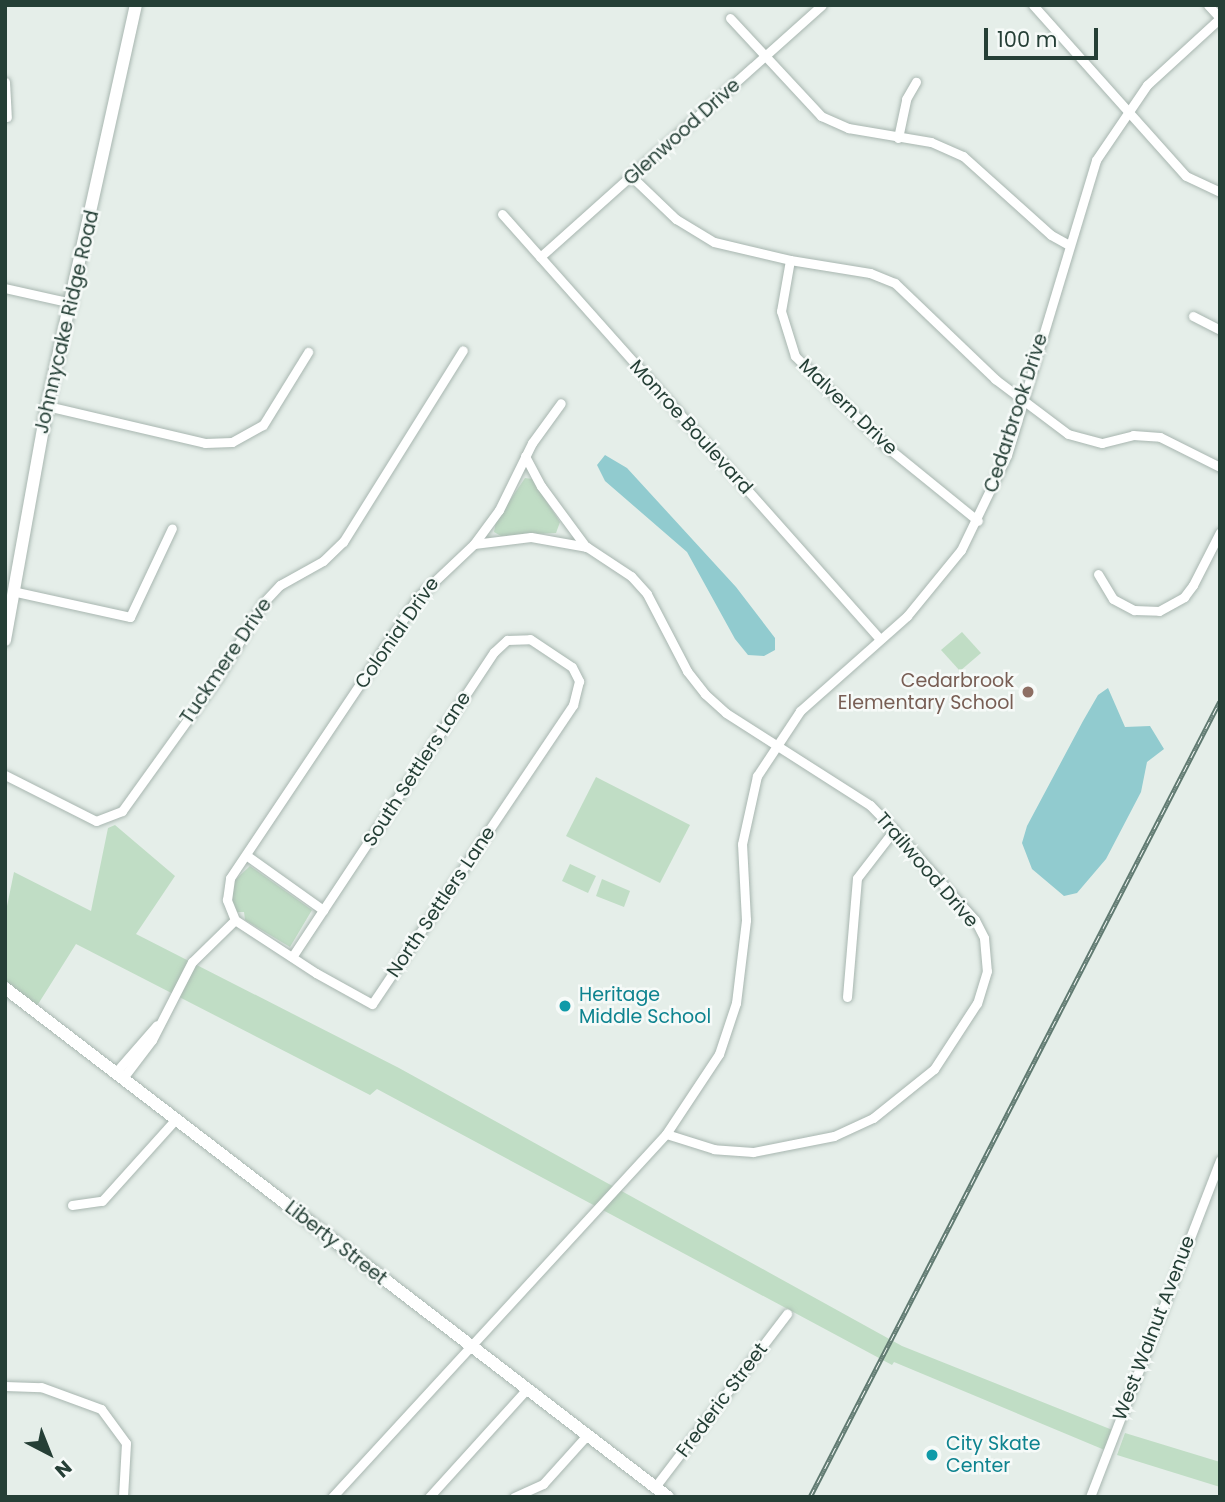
<!DOCTYPE html>
<style>
body{margin:0}
#map{position:relative;width:1225px;height:1502px;overflow:hidden;background:#e5eee9;font-family:Poppins,sans-serif}
div>[style]{position:absolute}
[style*='--x']{left:calc(var(--x)*1px);top:calc(var(--y)*1px);width:calc(var(--w)*1px);rotate:calc(var(--a)*1deg)}
.green>*{inset:0;background:#c0ddc5}
.water>*{inset:0;background:#91cbcf}
.roads{filter:drop-shadow(0 0 2px #a8b6b0) drop-shadow(0 0 2px #a8b6b0)}
.street>*{height:9px;margin:-4.5px;padding:0 4.5px;transform-origin:4.5px;border-radius:4.5px;background:#fff}
.secondary>*{height:12px;margin:-6px;padding:0 6px;transform-origin:6px;border-radius:6px;background:#fff}
.rail>*{height:5px;margin-top:-2.5px;transform-origin:0;background:repeating-linear-gradient(90deg,#f6faf8 0 8px,#607a71 0 16px);box-sizing:border-box;border-block:2px solid #607a71}
.dots>*{width:19px;height:19px;translate:-50% -50%;box-sizing:border-box;border:4px solid #f6faf8;border-radius:50%}
span{translate:-50% -50%;white-space:nowrap;text-align:center;line-height:1.15;-webkit-text-stroke:5px #f6faf8;paint-order:stroke}
.street-label{font-size:19px;color:#253f36}
.education-label{font-size:19px;color:#785e54}
.right{translate:-100% -50%;text-align:right}
.culture-label{font-size:19px;color:#0d838f}
.left{translate:0 -50%;text-align:left}
.frame{position:absolute;inset:0;border:7px solid #253f36;pointer-events:none}
.north{position:absolute;left:14px;top:1418px;width:70px;height:70px;-webkit-text-stroke:5px #f6faf8;paint-order:stroke;rotate:138deg;font-size:19px;font-weight:700;line-height:28px;text-align:center;color:#253f36}
.north::after{content:'';display:block;margin:auto;width:24px;height:32px;background:#253f36;clip-path:polygon(50% 0,100% 100%,50% 72%,0 100%)}
.scale{position:absolute;left:984px;top:28px;width:114px;height:32px;box-sizing:border-box;border:4px solid #253f36;border-top:0;padding-left:9px;font-size:21px;line-height:24px;white-space:nowrap;color:#253f36;-webkit-text-stroke:5px #f6faf8;paint-order:stroke}
</style>
<div id="map">
<div class="green">
<div style="clip-path:polygon(525px 478px,532px 479px,560px 522px,556px 533px,501px 536px,494px 532px,496px 521px)"></div>
<div style="clip-path:polygon(962px 632px,981px 653px,960px 671px,941px 650px)"></div>
<div style="clip-path:polygon(596px 777px,690px 825px,660px 883px,566px 836px)"></div>
<div style="clip-path:polygon(115px 825px,175px 876px,136px 934px,399px 1068px,902px 1346px,1115px 1431px,1107px 1451px,894px 1362px,892px 1365px,377px 1089px,370px 1095px,76px 944px,35px 1009px,5px 986px,6px 911px,14px 872px,91px 911px,108px 828px)"></div>
<div style="clip-path:polygon(570px 864px,596px 876px,588px 893px,562px 881px)"></div>
<div style="clip-path:polygon(250px 866px,312px 910px,290px 947px,245px 920px,244px 912px,236px 912px,231px 901px,234px 881px)"></div>
<div style="clip-path:polygon(602px 879px,630px 891px,624px 907px,596px 896px)"></div>
<div style="clip-path:polygon(1125px 1433px,1220px 1462px,1220px 1487px,1117px 1455px)"></div>
</div>
<div class="water">
<div style="clip-path:polygon(605px 455px,627px 468px,736px 587px,775px 638px,775px 650px,764px 656px,748px 655px,735px 639px,687px 552px,605px 481px,597px 465px)"></div>
<div style="clip-path:polygon(1108px 688px,1125px 727px,1150px 726px,1164px 749px,1147px 762px,1141px 792px,1106px 859px,1077px 893px,1064px 896px,1032px 869px,1022px 843px,1027px 826px,1083px 721px,1098px 695px)"></div>
</div>
<div class="roads">
<div class="street">
<div style="--x:1033;--y:5;--w:229;--a:48.2"></div>
<div style="--x:1186;--y:176;--w:38;--a:25"></div>
<div style="--x:1208;--y:5;--w:18;--a:47"></div>
<div style="--x:730;--y:18;--w:134;--a:47.1"></div>
<div style="--x:821;--y:116;--w:30;--a:24"></div>
<div style="--x:848;--y:128;--w:84;--a:9.6"></div>
<div style="--x:931;--y:142;--w:35;--a:24"></div>
<div style="--x:963;--y:156;--w:118;--a:41.9"></div>
<div style="--x:1051;--y:235;--w:18;--a:29"></div>
<div style="--x:5;--y:82;--w:35;--a:87"></div>
<div style="--x:898;--y:138;--w:40;--a:-78"></div>
<div style="--x:906;--y:99;--w:20;--a:-60"></div>
<div style="--x:632;--y:177;--w:61;--a:43.7"></div>
<div style="--x:676;--y:219;--w:44;--a:31.2"></div>
<div style="--x:714;--y:242;--w:78;--a:13.3"></div>
<div style="--x:790;--y:260;--w:81;--a:9.2"></div>
<div style="--x:870;--y:273;--w:27;--a:22"></div>
<div style="--x:895;--y:283;--w:139;--a:43.8"></div>
<div style="--x:995;--y:379;--w:91;--a:37"></div>
<div style="--x:1068;--y:434;--w:35;--a:15"></div>
<div style="--x:1102;--y:443;--w:32;--a:-14"></div>
<div style="--x:1133;--y:435;--w:27;--a:4"></div>
<div style="--x:1160;--y:437;--w:67;--a:26.6"></div>
<div style="--x:502;--y:214;--w:569;--a:48.35"></div>
<div style="--x:540;--y:257;--w:378;--a:-41.8"></div>
<div style="--x:790;--y:260;--w:52;--a:100"></div>
<div style="--x:781;--y:311;--w:47;--a:72.7"></div>
<div style="--x:795;--y:356;--w:129;--a:44.7"></div>
<div style="--x:887;--y:447;--w:117;--a:39.1"></div>
<div style="--x:5;--y:288;--w:69;--a:12.6"></div>
<div style="--x:1193;--y:316;--w:30;--a:27"></div>
<div style="--x:47;--y:406;--w:162;--a:13.2"></div>
<div style="--x:205;--y:443;--w:27;--a:-2"></div>
<div style="--x:232;--y:442;--w:35;--a:-29"></div>
<div style="--x:263;--y:425;--w:86;--a:-58.3"></div>
<div style="--x:525;--y:456;--w:34;--a:62"></div>
<div style="--x:541;--y:486;--w:76;--a:53.6"></div>
<div style="--x:474;--y:544;--w:42;--a:-53.7"></div>
<div style="--x:499;--y:510;--w:75;--a:-63.8"></div>
<div style="--x:532;--y:443;--w:49;--a:-54.1"></div>
<div style="--x:1098;--y:574;--w:29;--a:59"></div>
<div style="--x:1113;--y:599;--w:24;--a:28"></div>
<div style="--x:1134;--y:610;--w:25;--a:2"></div>
<div style="--x:1159;--y:611;--w:29;--a:-29"></div>
<div style="--x:1184;--y:597;--w:15;--a:-53"></div>
<div style="--x:1193;--y:585;--w:59;--a:-63"></div>
<div style="--x:12;--y:591;--w:121;--a:12.4"></div>
<div style="--x:130;--y:617;--w:98;--a:-64.7"></div>
<div style="--x:5;--y:775;--w:102;--a:26.8"></div>
<div style="--x:96;--y:821;--w:28;--a:-21"></div>
<div style="--x:122;--y:811;--w:163;--a:-54.3"></div>
<div style="--x:217;--y:679;--w:89;--a:-58.8"></div>
<div style="--x:263;--y:603;--w:25;--a:-47"></div>
<div style="--x:280;--y:585;--w:49;--a:-29.2"></div>
<div style="--x:323;--y:561;--w:28;--a:-44"></div>
<div style="--x:343;--y:542;--w:226;--a:-58"></div>
<div style="--x:246;--y:855;--w:95;--a:35.5"></div>
<div style="--x:292;--y:957;--w:366;--a:-56.5"></div>
<div style="--x:494;--y:652;--w:18;--a:-43"></div>
<div style="--x:507;--y:640;--w:23;--a:-2"></div>
<div style="--x:530;--y:639;--w:50;--a:33.7"></div>
<div style="--x:572;--y:667;--w:16;--a:63"></div>
<div style="--x:579;--y:681;--w:25;--a:104"></div>
<div style="--x:573;--y:705;--w:360;--a:123.9"></div>
<div style="--x:372;--y:1004;--w:64;--a:-151"></div>
<div style="--x:316;--y:973;--w:97;--a:-146.8"></div>
<div style="--x:235;--y:920;--w:22;--a:-112"></div>
<div style="--x:227;--y:900;--w:22;--a:-82"></div>
<div style="--x:230;--y:878;--w:339;--a:-56.2"></div>
<div style="--x:419;--y:596;--w:76;--a:-43.4"></div>
<div style="--x:474;--y:544;--w:57;--a:-7"></div>
<div style="--x:531;--y:537;--w:57;--a:10.1"></div>
<div style="--x:587;--y:547;--w:53;--a:33.4"></div>
<div style="--x:631;--y:576;--w:24;--a:48"></div>
<div style="--x:647;--y:594;--w:87;--a:62.5"></div>
<div style="--x:687;--y:671;--w:29;--a:52"></div>
<div style="--x:705;--y:694;--w:28;--a:42"></div>
<div style="--x:726;--y:713;--w:171;--a:32.6"></div>
<div style="--x:870;--y:805;--w:35;--a:46"></div>
<div style="--x:894;--y:830;--w:121;--a:48"></div>
<div style="--x:975;--y:920;--w:20;--a:63"></div>
<div style="--x:984;--y:938;--w:33;--a:85"></div>
<div style="--x:987;--y:971;--w:34;--a:107"></div>
<div style="--x:977;--y:1003;--w:79;--a:123.1"></div>
<div style="--x:934;--y:1069;--w:78;--a:141.2"></div>
<div style="--x:873;--y:1118;--w:43;--a:155.2"></div>
<div style="--x:834;--y:1136;--w:83;--a:168.8"></div>
<div style="--x:753;--y:1152;--w:39;--a:-176"></div>
<div style="--x:714;--y:1149;--w:50;--a:-162.6"></div>
<div style="--x:666;--y:1134;--w:493;--a:132.6"></div>
<div style="--x:847;--y:997;--w:119;--a:-85.2"></div>
<div style="--x:857;--y:878;--w:61;--a:-52.4"></div>
<div style="--x:116;--y:1072;--w:62;--a:-48.9"></div>
<div style="--x:123;--y:1078;--w:48;--a:-52.7"></div>
<div style="--x:152;--y:1040;--w:88;--a:-62.9"></div>
<div style="--x:192;--y:962;--w:60;--a:-44.3"></div>
<div style="--x:666;--y:1134;--w:96;--a:-56.5"></div>
<div style="--x:719;--y:1054;--w:54;--a:-71.6"></div>
<div style="--x:736;--y:1003;--w:84;--a:-83.1"></div>
<div style="--x:746;--y:920;--w:76;--a:-93"></div>
<div style="--x:742;--y:844;--w:70;--a:-77.6"></div>
<div style="--x:757;--y:776;--w:78;--a:-56.5"></div>
<div style="--x:800;--y:711;--w:143;--a:-41.6"></div>
<div style="--x:907;--y:616;--w:85;--a:-50.7"></div>
<div style="--x:961;--y:550;--w:106;--a:-64.2"></div>
<div style="--x:1007;--y:455;--w:308;--a:-73.2"></div>
<div style="--x:1096;--y:160;--w:91;--a:-55.8"></div>
<div style="--x:1147;--y:85;--w:99;--a:-42.5"></div>
<div style="--x:72;--y:1205;--w:30;--a:-8"></div>
<div style="--x:102;--y:1201;--w:109;--a:-48"></div>
<div style="--x:5;--y:1386;--w:36;--a:2"></div>
<div style="--x:41;--y:1387;--w:64;--a:20.1"></div>
<div style="--x:101;--y:1409;--w:42;--a:53.7"></div>
<div style="--x:126;--y:1443;--w:54;--a:93.2"></div>
<div style="--x:655;--y:1487;--w:218;--a:-52.7"></div>
<div style="--x:429;--y:1497;--w:147;--a:-47.8"></div>
<div style="--x:514;--y:1497;--w:32;--a:-24"></div>
<div style="--x:543;--y:1484;--w:67;--a:-48"></div>
<div style="--x:1090;--y:1497;--w:361;--a:-68.9"></div>
</div>
<div class="secondary">
<div style="--x:5;--y:640;--w:238;--a:-79.8"></div>
<div style="--x:47;--y:406;--w:411;--a:-77.5"></div>
<div style="--x:5;--y:988;--w:836;--a:37.51"></div>
</div>
</div>
<div class="rail">
<div style="--x:810;--y:1497;--w:895;--a:-62.75"></div>
</div>
<div class="dots">
<div style="left:1028px;top:692px;background:#8d6e63"></div>
<div style="left:565px;top:1006px;background:#0f9aa8"></div>
<div style="left:932px;top:1455px;background:#0f9aa8"></div>
</div>
<div class="street-label">
<span style="left:682px;top:132px;rotate:-42deg">Glenwood Drive</span>
<span style="left:67px;top:322px;rotate:-77deg">Johnnycake Ridge Road</span>
<span style="left:848px;top:407px;rotate:44deg">Malvern Drive</span>
<span style="left:1016px;top:413px;rotate:-72deg">Cedarbrook Drive</span>
<span style="left:691px;top:427px;rotate:48deg">Monroe Boulevard</span>
<span style="left:397px;top:633px;rotate:-55deg">Colonial Drive</span>
<span style="left:226px;top:661px;rotate:-56deg">Tuckmere Drive</span>
<span style="left:417px;top:769px;rotate:-57deg">South Settlers Lane</span>
<span style="left:927px;top:870px;rotate:49deg">Trailwood Drive</span>
<span style="left:441px;top:902px;rotate:-56deg">North Settlers Lane</span>
<span style="left:336px;top:1243px;rotate:38deg">Liberty Street</span>
<span style="left:1154px;top:1328px;rotate:-69deg">West Walnut Avenue</span>
<span style="left:722px;top:1400px;rotate:-53deg">Frederic Street</span>
</div>
<div class="education-label">
<span class="right" style="left:1014px;top:692px">Cedarbrook<br>Elementary School</span>
</div>
<div class="culture-label">
<span class="left" style="left:579px;top:1006px">Heritage<br>Middle School</span>
<span class="left" style="left:946px;top:1455px">City Skate<br>Center</span>
</div>
<div class="frame"></div>
<div class="north">N</div>
<div class="scale">100 m</div>
</div>
